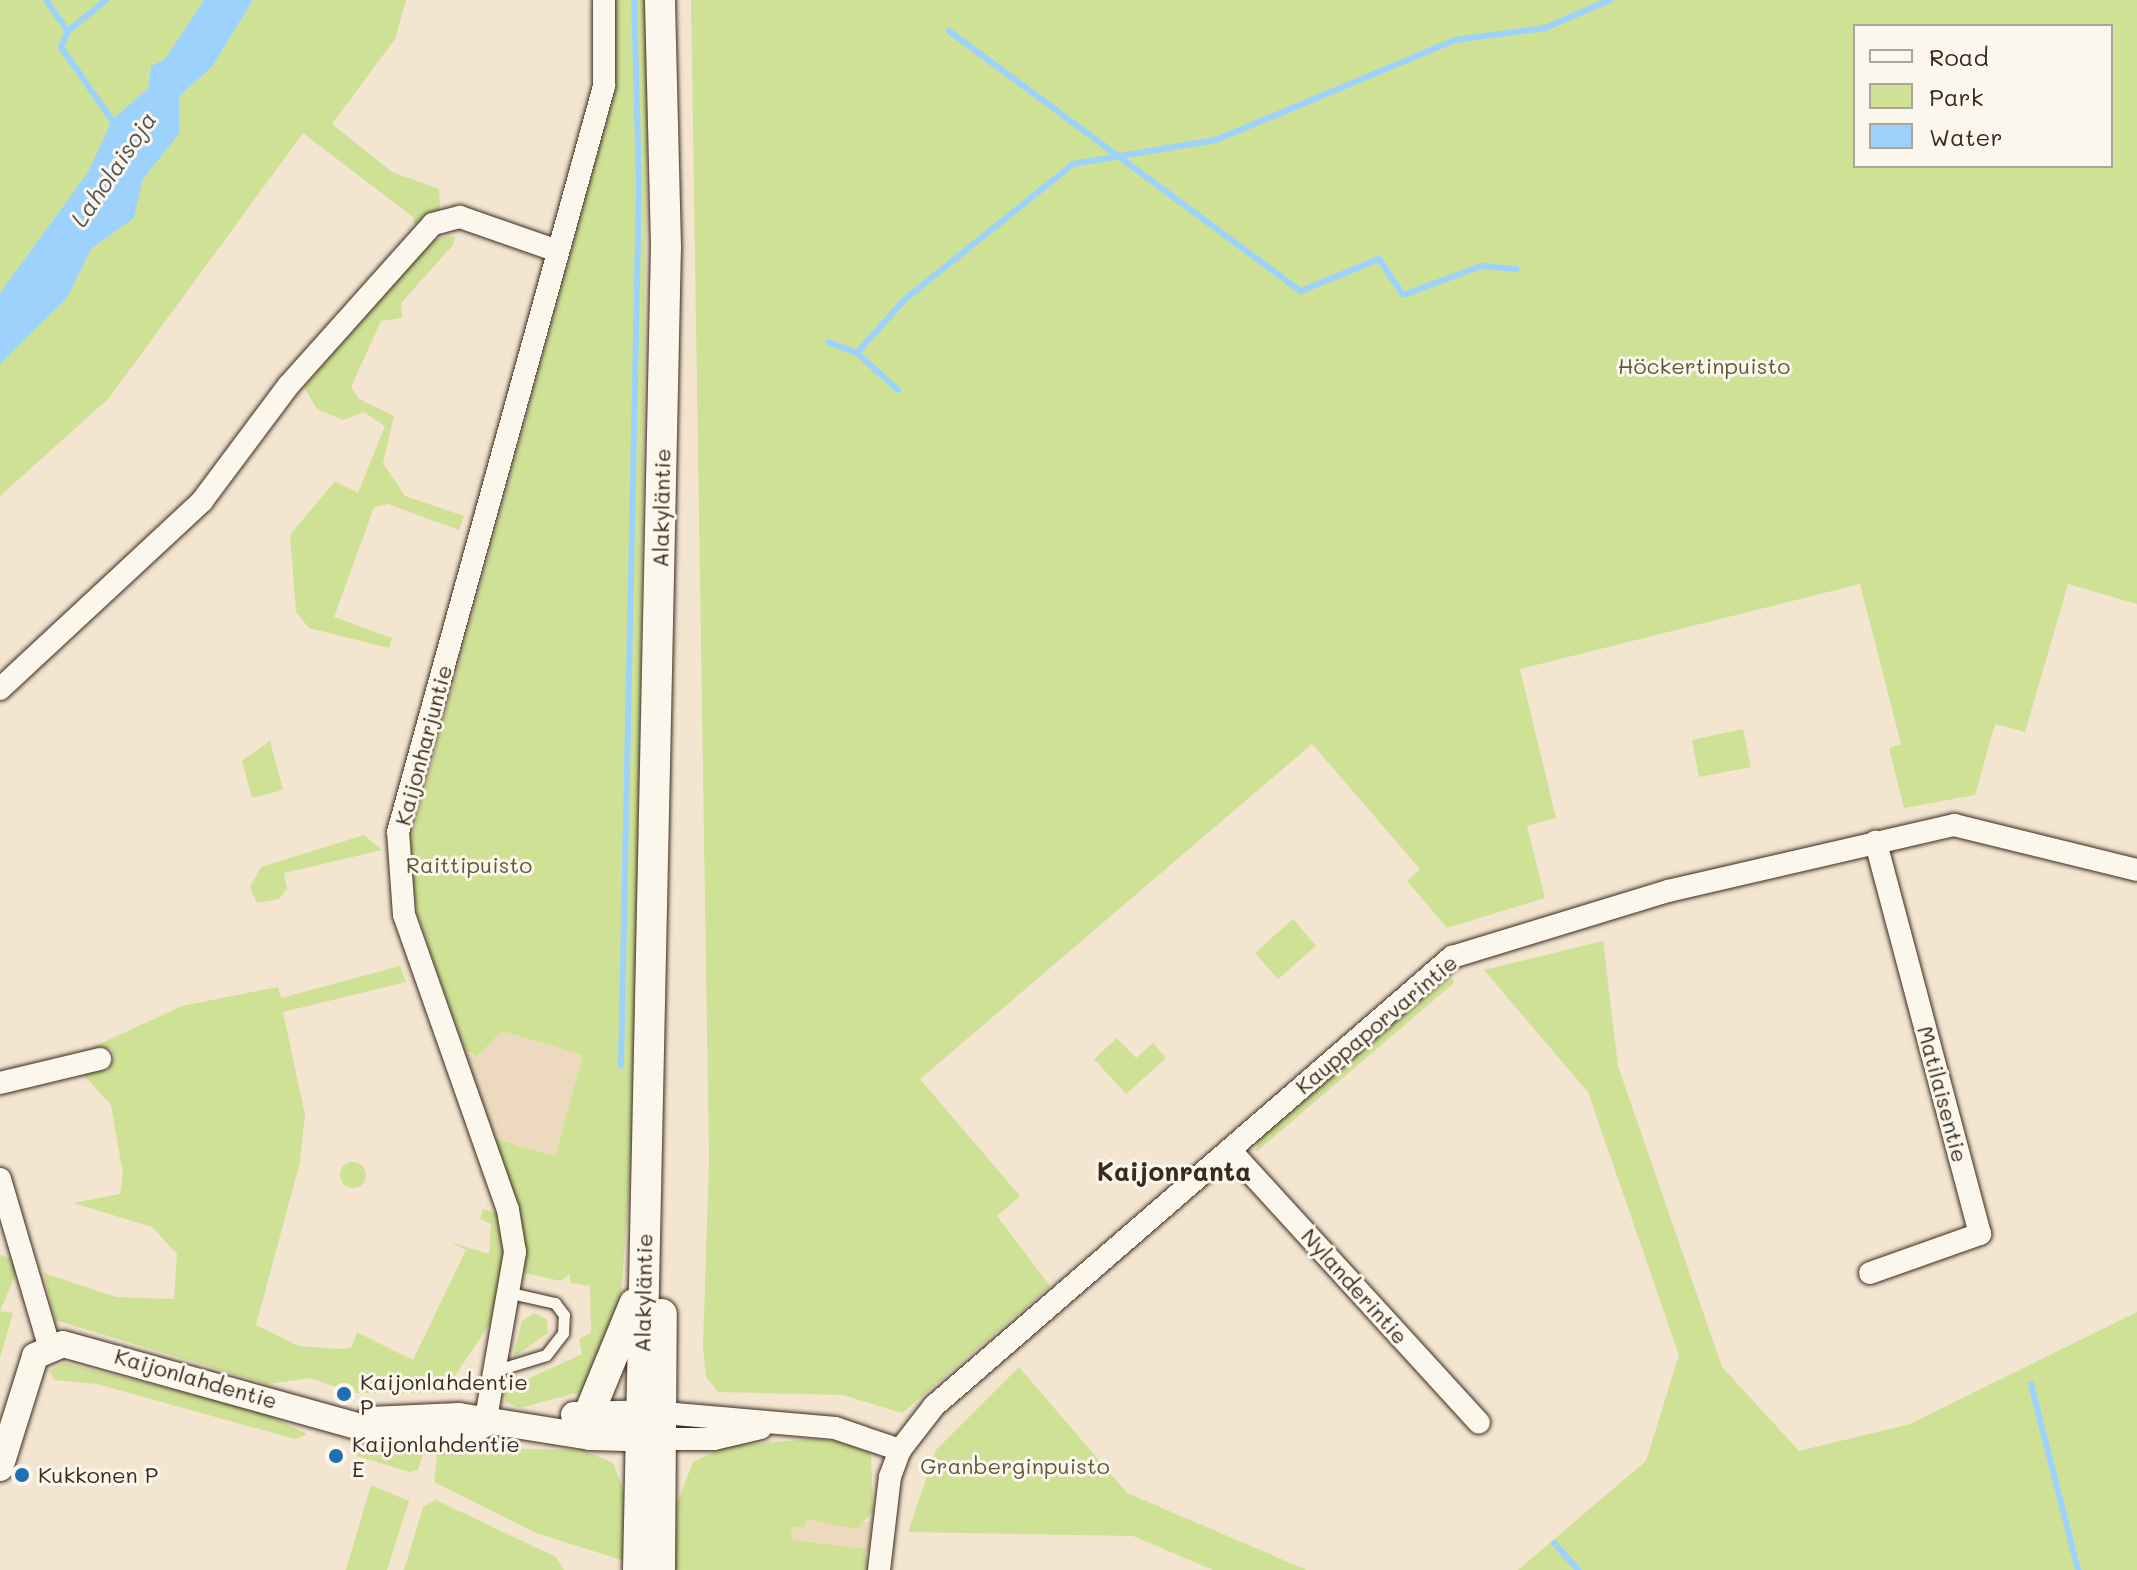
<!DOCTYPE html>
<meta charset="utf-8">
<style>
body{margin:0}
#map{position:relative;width:2137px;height:1570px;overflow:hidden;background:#f3e5d0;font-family:Mali,sans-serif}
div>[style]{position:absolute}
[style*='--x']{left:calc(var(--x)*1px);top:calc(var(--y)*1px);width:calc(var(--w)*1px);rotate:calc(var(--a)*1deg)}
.built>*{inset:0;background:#edd9bd}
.green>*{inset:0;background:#cfe195}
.round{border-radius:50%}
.water>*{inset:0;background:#9dd2fc}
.stream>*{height:6px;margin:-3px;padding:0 3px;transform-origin:3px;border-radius:3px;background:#9dd2fc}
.roads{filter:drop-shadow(0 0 2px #3b2a1e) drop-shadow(0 0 2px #3b2a1e)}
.service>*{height:11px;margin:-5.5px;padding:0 5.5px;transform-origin:5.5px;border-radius:5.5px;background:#fbf7ec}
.minor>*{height:22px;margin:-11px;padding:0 11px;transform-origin:11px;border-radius:11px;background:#fbf7ec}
.tertiary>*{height:26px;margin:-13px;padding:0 13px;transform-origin:13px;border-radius:13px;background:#fbf7ec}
.secondary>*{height:30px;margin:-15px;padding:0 15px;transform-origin:15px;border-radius:15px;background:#fbf7ec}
.dots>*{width:22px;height:22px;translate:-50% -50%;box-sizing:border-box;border:4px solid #fbf7ec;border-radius:50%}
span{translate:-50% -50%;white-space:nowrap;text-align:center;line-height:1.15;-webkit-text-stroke:6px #fbf7ec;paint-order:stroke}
.park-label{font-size:22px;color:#60583c}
.street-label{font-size:22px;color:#3b2a1e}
.poi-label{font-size:22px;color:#3b2a1e}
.left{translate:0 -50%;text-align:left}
.water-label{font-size:24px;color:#545456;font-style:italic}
.quarter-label{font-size:26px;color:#3b2a1e;font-weight:700}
.legend{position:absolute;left:1853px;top:24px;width:260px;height:144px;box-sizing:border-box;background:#fbf7ec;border:2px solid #aea59a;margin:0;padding:10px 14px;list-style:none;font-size:24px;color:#3b2a1e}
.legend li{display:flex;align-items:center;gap:16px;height:40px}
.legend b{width:40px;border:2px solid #aea59a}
</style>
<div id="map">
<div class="built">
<div style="clip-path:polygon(502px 1031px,583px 1055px,555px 1156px,494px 1138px,461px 1051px,478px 1057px)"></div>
<div style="clip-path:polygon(873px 1512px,869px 1553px,791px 1540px,792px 1527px,805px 1519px,870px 1522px)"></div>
</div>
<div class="green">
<div style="clip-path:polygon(0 0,204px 0,165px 59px,151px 66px,148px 88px,112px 120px,88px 172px,0 293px)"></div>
<div style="clip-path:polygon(253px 0,406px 0,395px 39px,332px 124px,392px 172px,439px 189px,440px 211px,414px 225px,413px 217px,303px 133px,109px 398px,0 496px,0 364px,67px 298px,91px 249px,134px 218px,143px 179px,179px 134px,179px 96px,212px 67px)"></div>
<div style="clip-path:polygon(610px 0,645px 0,648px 38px,636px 1099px,620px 1307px,584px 1391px,520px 1408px,506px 1402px,504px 1390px,582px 1354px,579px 1339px,591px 1333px,590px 1286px,570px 1283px,570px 1274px,561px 1281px,524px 1273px,518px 1215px,489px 1137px,555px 1156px,583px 1055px,502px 1031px,477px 1057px,464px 1049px,418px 915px,410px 868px,412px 836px,616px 88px)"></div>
<div style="clip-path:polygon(evenodd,691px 0,2137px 0,2137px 604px,2068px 584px,2025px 732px,1995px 724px,1975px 795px,1904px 808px,1889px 748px,1901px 744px,1860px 584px,1520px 669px,1556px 818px,1527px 826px,1545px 898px,1447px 928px,1407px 881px,1420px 869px,1312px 744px,920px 1079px,1020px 1196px,997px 1216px,1050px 1286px,902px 1413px,843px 1395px,718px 1392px,706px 1377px,703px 1348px,709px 1159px,691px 0,2111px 26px,2111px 166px,1855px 166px,1855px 26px,2111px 26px)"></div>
<div style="clip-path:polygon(447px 236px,455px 237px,453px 245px,401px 303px,402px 318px,381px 321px,351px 387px,359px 399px,394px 416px,383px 463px,405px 496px,464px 516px,459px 530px,388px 504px,374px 507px,334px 617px,392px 638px,389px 648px,309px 628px,296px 612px,290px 535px,335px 481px,358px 493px,385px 426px,364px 412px,343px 420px,317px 409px,304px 387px,430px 242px)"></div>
<div style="clip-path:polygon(1743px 729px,1751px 767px,1699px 777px,1692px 740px)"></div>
<div style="clip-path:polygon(270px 741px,283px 790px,252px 798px,242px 761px)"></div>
<div style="clip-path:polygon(364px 835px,382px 850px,284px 873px,287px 889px,279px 899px,257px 903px,250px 887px,261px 867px)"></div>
<div style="clip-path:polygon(1293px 919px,1316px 946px,1278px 979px,1255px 953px)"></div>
<div style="clip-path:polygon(1603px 941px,1618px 1066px,1722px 1367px,1799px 1451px,1910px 1424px,2137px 1312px,2137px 1570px,1518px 1570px,1646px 1461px,1679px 1355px,1588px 1092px,1484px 970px)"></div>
<div style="clip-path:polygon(400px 966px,406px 982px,283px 1012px,305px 1115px,300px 1162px,256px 1325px,299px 1346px,341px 1349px,351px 1348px,357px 1332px,413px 1360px,466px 1250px,451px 1242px,489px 1254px,491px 1224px,480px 1219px,483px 1209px,502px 1214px,505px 1260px,490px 1324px,443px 1393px,352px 1393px,311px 1378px,267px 1384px,55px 1320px,44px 1273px,116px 1297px,174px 1299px,177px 1254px,152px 1227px,73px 1203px,120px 1194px,123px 1174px,111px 1105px,82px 1073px,107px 1071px,115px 1057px,112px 1049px,91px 1048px,182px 1006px,278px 987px,281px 998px)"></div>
<div style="clip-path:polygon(1449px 977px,1455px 982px,1256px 1152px,1258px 1141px)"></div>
<div style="clip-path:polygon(1117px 1038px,1136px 1058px,1153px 1043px,1166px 1058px,1126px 1094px,1094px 1059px)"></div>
<div class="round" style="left:340px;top:1162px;width:26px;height:26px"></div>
<div style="clip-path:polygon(0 1255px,15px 1260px,15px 1276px,0 1311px,13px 1313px,0 1358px)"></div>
<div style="clip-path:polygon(534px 1313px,547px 1320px,548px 1333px,513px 1358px,522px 1321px)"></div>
<div style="clip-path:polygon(64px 1363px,257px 1410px,307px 1434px,295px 1439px,97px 1384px,54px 1380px,49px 1371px)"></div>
<div style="clip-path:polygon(1019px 1367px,1127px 1493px,1307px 1570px,1213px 1570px,1133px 1536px,908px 1532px,936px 1450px)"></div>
<div style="clip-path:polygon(810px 1439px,845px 1442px,871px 1454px,873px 1512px,856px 1529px,806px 1519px,805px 1527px,792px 1527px,791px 1540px,865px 1549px,868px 1570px,674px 1570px,675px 1509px,693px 1462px,727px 1446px)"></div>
<div style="clip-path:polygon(355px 1447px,422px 1447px,424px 1451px,418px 1470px,410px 1472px,357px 1456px)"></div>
<div style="clip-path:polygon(438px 1447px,583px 1450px,613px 1463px,624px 1491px,625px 1561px,536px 1533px,434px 1482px)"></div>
<div style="clip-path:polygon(371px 1485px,409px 1501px,387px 1570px,346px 1570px)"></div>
<div style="clip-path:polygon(436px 1500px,556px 1557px,564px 1570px,404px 1570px,423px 1507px)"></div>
</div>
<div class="water">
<div style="clip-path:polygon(204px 0,253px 0,212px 67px,179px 96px,179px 134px,143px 179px,134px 218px,91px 249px,67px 298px,0 364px,0 293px,88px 172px,112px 120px,148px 88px,151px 66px,165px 59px)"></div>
</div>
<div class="stream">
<div style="--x:46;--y:0;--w:38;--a:55"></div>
<div style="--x:106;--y:0;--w:49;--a:140.8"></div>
<div style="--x:68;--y:31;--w:17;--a:114"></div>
<div style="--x:61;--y:47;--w:89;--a:55.1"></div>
<div style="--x:949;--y:31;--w:438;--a:36.5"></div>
<div style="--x:1301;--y:291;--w:84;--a:-22.3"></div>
<div style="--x:1379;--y:259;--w:43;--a:56.3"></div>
<div style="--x:1403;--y:295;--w:84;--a:-20.2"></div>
<div style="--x:1482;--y:266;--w:35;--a:5"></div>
<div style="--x:828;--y:342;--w:31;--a:21"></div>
<div style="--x:857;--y:353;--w:55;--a:42.1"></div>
<div style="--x:857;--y:353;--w:71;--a:-48.4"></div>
<div style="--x:904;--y:300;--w:217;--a:-38.8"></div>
<div style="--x:1073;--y:164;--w:145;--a:-9.5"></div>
<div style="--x:1216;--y:140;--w:259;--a:-22.7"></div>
<div style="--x:1455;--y:40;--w:91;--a:-7.6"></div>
<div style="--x:1545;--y:28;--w:71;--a:-23.3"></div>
<div style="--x:621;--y:1066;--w:879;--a:-88.83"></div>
<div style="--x:639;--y:187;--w:187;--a:-91.5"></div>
<div style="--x:2031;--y:1384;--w:192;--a:75.8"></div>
<div style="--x:1554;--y:1543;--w:36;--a:48"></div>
</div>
<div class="roads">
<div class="service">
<div style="--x:494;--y:1371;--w:54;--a:-17.1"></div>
<div style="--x:546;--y:1355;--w:28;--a:-52"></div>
<div style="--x:563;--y:1333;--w:18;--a:-87"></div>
<div style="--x:564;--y:1315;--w:15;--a:-127"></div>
<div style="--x:555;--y:1303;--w:45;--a:-167.2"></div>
</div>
<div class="minor">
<div style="--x:0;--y:689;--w:276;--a:-42.9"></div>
<div style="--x:202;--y:501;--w:144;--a:-53.2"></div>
<div style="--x:288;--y:386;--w:217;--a:-48.2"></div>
<div style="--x:433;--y:224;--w:28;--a:-15"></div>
<div style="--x:460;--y:217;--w:101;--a:19.2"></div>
<div style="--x:0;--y:1083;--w:103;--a:-13.5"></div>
<div style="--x:1230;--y:1150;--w:369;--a:47.6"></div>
<div style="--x:0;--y:1179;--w:173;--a:73.6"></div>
<div style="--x:1870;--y:1273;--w:117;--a:-19.5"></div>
<div style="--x:1980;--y:1234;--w:406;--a:-104.9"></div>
<div style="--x:664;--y:1413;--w:172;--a:5"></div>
<div style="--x:835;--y:1428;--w:69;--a:18.7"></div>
<div style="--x:485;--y:1424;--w:175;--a:-80.1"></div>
<div style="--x:515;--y:1252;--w:43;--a:-99.5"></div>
<div style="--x:508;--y:1210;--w:313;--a:-109.4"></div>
<div style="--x:404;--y:915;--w:83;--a:-94.1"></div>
<div style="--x:398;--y:832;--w:774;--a:-74.56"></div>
<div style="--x:604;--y:86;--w:86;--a:-90"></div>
<div style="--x:663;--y:1439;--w:51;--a:0"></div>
<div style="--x:714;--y:1439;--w:48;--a:-13.2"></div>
<div style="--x:879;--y:1570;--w:94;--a:-83.3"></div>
<div style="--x:890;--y:1477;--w:29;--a:-70"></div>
<div style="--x:900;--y:1450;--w:56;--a:-52.3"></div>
<div style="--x:934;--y:1406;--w:686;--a:-40.92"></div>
<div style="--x:1452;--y:957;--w:226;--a:-17"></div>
<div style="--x:1668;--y:891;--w:294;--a:-13"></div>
<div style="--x:1954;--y:825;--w:188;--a:13.8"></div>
</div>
<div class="tertiary">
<div style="--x:574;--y:1415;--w:88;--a:-1.3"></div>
<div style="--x:370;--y:1420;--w:89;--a:-2.6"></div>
<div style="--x:459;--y:1416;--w:133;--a:9.1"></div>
<div style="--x:590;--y:1437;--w:70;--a:1.6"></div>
<div style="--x:0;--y:1468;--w:117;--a:-72.6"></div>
<div style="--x:35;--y:1356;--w:30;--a:-23"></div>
<div style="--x:63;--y:1344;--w:338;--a:15.6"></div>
<div style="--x:389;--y:1435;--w:70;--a:1.6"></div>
<div style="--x:459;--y:1437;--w:29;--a:-27"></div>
</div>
<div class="secondary">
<div style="--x:590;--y:1411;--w:116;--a:-67.6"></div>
<div style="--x:638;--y:1570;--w:1323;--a:-88.79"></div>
<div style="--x:666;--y:247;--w:247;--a:-91.4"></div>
<div style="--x:660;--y:1570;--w:256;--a:-89.6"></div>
</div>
</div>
<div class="dots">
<div style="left:344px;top:1394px;background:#1f6fb2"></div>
<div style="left:336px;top:1456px;background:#1f6fb2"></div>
<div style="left:22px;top:1475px;background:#1f6fb2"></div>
</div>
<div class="park-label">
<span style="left:1704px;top:366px">Höckertinpuisto</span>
<span style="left:469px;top:865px">Raittipuisto</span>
<span style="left:1015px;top:1466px">Granberginpuisto</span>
</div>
<div class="street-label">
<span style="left:661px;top:508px;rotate:-89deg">Alakyläntie</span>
<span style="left:423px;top:745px;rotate:-75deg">Kaijonharjuntie</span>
<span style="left:1376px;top:1024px;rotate:-40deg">Kauppaporvarintie</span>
<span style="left:1943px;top:1094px;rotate:75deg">Matilaisentie</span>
<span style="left:1355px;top:1286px;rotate:48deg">Nylanderintie</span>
<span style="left:643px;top:1293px;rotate:-89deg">Alakyläntie</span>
<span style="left:196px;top:1378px;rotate:16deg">Kaijonlahdentie</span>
</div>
<div class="poi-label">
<span class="left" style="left:360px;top:1394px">Kaijonlahdentie<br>P</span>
<span class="left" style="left:352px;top:1456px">Kaijonlahdentie<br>E</span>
<span class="left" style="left:38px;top:1475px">Kukkonen P</span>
</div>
<div class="water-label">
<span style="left:113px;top:169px;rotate:-56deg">Laholaisoja</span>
</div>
<div class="quarter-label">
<span style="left:1174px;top:1172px">Kaijonranta</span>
</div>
<ul class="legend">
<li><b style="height:10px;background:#fbf7ec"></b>Road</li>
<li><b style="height:22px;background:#cfe195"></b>Park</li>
<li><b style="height:22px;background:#9dd2fc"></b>Water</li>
</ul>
</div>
